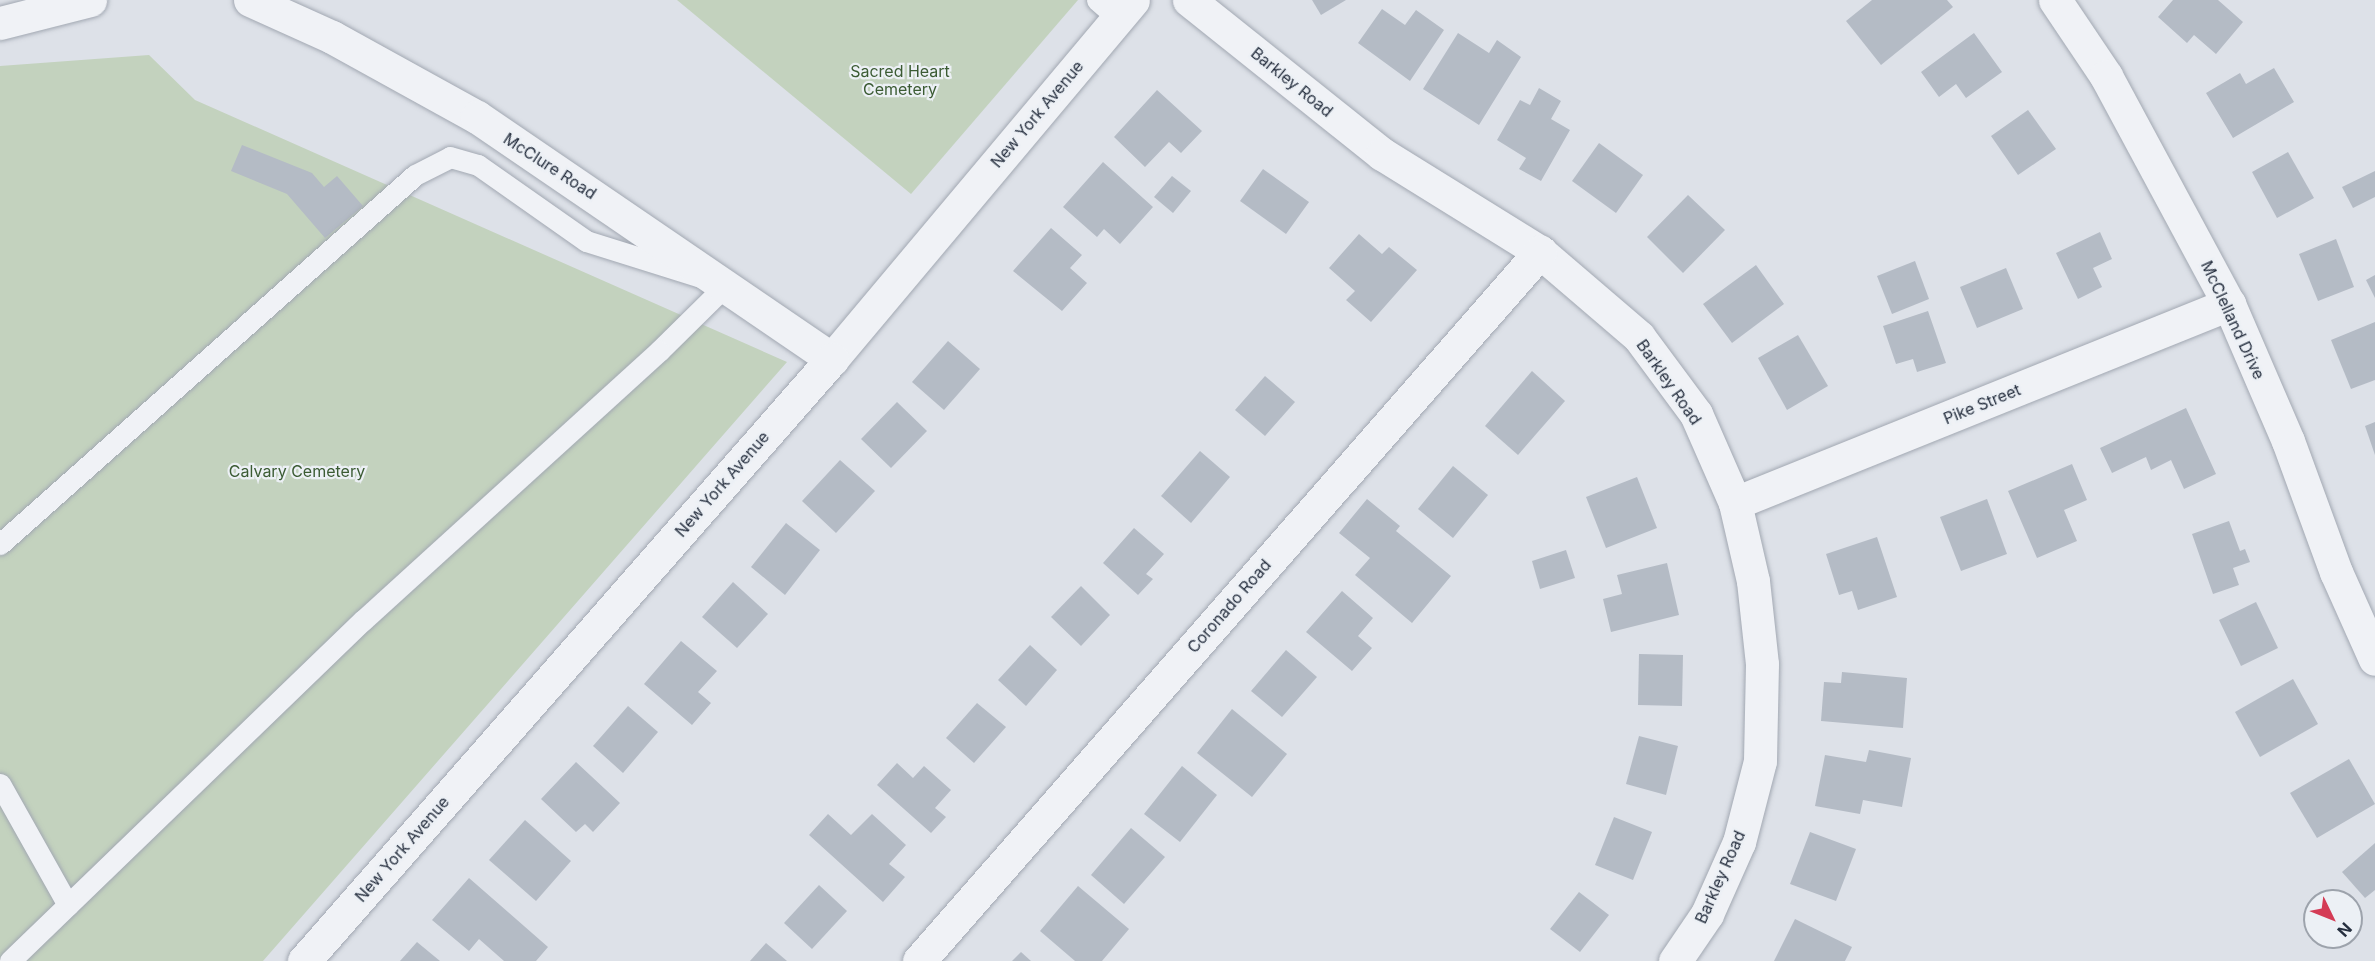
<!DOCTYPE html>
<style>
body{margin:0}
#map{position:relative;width:2375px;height:961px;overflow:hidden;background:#dde1e8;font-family:Inter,sans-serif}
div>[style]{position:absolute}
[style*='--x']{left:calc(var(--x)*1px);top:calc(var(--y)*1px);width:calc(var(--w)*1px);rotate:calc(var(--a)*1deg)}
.green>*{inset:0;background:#c3d2be}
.building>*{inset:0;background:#b4bbc5}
.roads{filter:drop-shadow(0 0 2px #a2a8b2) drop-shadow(0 0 2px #a2a8b2)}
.service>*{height:21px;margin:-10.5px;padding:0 10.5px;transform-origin:10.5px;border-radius:10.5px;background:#f0f2f6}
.minor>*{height:33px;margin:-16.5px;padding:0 16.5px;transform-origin:16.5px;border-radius:16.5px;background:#f0f2f6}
.tertiary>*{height:33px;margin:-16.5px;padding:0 16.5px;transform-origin:16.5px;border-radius:16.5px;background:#f0f2f6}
span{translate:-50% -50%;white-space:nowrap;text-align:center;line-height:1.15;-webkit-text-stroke:4.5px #ecf0f5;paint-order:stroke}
.park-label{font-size:16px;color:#3b5b33}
.street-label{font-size:16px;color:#262f3f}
.north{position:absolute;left:2303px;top:889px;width:60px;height:60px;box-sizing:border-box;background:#ecf0f5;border:2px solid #9da3ac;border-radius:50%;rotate:133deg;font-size:16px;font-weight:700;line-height:24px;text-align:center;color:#262f3f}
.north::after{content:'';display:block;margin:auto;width:21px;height:27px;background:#d43b55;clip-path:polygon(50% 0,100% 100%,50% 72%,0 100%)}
</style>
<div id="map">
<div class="green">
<div style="clip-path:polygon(677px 0,1078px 0,911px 194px)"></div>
<div style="clip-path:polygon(149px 55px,195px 100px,787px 362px,263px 961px,0 961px,0 66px)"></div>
</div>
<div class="building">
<div style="clip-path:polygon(1312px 0,1346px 0,1321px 15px)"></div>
<div style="clip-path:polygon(1872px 0,1947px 0,1953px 7px,1881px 65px,1846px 21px)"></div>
<div style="clip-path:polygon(2173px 0,2218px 0,2243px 22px,2216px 54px,2194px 35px,2187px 43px,2158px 17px)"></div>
<div style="clip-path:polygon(1382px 9px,1405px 25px,1416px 10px,1444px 30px,1410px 81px,1358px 43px)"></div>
<div style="clip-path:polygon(1458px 33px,1489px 53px,1497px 40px,1521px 57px,1479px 125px,1423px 89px)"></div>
<div style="clip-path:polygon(1974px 33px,2002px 72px,1966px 98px,1956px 84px,1939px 97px,1921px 72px)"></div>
<div style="clip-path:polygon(2274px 68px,2294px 102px,2233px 138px,2206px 93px,2240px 73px,2246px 84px)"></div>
<div style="clip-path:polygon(1539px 88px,1561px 101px,1551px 119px,1570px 130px,1541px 181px,1519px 169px,1526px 158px,1497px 140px,1520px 100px,1530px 105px)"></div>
<div style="clip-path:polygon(1157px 90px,1202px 131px,1181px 153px,1169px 142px,1145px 167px,1114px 137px)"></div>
<div style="clip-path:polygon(2028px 110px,2056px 149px,2018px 175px,1991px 136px)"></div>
<div style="clip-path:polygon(1599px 143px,1643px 175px,1616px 213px,1572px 181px)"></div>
<div style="clip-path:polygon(242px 145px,312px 173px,324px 187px,337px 176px,363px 206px,325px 238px,287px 194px,231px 171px)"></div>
<div style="clip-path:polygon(2288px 152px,2314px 198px,2277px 218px,2252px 172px)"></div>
<div style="clip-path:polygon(1103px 162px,1153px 207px,1120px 244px,1104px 229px,1097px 237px,1063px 207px)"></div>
<div style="clip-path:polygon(1263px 169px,1309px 202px,1286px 234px,1240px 201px)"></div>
<div style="clip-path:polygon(2375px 171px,2375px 197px,2353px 208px,2342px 187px)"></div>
<div style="clip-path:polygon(1172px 176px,1191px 191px,1173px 213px,1154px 197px)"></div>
<div style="clip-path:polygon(1688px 195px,1725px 230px,1683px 273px,1647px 237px)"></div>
<div style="clip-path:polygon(1051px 228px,1082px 255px,1070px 268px,1087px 283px,1062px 311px,1013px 271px)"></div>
<div style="clip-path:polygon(2100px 232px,2112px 259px,2093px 268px,2102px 287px,2078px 299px,2056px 253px)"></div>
<div style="clip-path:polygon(1359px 234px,1382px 254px,1389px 247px,1417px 270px,1371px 322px,1346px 300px,1355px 291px,1329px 268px)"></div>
<div style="clip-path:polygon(2336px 239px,2354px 287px,2318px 301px,2299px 254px)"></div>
<div style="clip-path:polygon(1915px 261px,1929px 299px,1892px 314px,1877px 276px)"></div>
<div style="clip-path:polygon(1756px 265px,1784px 304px,1732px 343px,1703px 304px)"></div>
<div style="clip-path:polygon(2006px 268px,2023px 309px,1977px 328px,1960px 287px)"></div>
<div style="clip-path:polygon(2375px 275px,2375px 298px,2366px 280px)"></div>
<div style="clip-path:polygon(1928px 311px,1946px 363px,1917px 372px,1913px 359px,1896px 364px,1883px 326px)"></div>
<div style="clip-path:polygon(2375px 322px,2375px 380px,2351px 389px,2331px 340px)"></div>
<div style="clip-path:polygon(1798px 335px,1828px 386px,1787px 410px,1758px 358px)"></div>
<div style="clip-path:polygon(948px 341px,980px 369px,944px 410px,912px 382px)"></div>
<div style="clip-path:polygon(1532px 371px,1565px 401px,1518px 455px,1485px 426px)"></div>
<div style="clip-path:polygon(1265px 376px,1295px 402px,1265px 436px,1235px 410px)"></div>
<div style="clip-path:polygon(897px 402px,927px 431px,891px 468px,861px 439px)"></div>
<div style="clip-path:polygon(2186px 408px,2216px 474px,2184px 489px,2171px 460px,2151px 470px,2146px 457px,2112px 473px,2100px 448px)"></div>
<div style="clip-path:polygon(2375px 422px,2375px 455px,2365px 426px)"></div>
<div style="clip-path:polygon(1200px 451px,1230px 477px,1191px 523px,1161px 496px)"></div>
<div style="clip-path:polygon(840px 460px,875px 491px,836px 533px,802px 501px)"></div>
<div style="clip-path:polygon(2072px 464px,2087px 500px,2064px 510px,2077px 541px,2037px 558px,2008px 491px)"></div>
<div style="clip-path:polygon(1453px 466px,1488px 495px,1453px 538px,1418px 509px)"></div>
<div style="clip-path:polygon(1637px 477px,1657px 528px,1606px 548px,1586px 497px)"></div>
<div style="clip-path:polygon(1367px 499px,1400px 526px,1396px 531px,1451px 576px,1412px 623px,1355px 575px,1370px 558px,1339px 533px)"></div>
<div style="clip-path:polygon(1987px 499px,2007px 554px,1961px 571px,1940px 517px)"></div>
<div style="clip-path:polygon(2229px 521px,2240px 551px,2245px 549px,2250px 562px,2233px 568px,2239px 585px,2213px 594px,2192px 534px)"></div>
<div style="clip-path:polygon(786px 523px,820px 550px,785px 595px,751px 567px)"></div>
<div style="clip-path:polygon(1134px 528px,1164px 554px,1146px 574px,1153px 579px,1138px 595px,1103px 563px)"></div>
<div style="clip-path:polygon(1877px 537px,1897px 597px,1858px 610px,1852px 591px,1839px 595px,1826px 554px)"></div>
<div style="clip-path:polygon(1566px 550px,1575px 578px,1540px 589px,1532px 561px)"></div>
<div style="clip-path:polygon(1667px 563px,1679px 615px,1611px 632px,1603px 599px,1622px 594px,1617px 575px)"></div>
<div style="clip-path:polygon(733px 582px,768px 614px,737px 648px,702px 617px)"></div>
<div style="clip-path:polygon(1081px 586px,1110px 615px,1081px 646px,1051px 617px)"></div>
<div style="clip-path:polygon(1342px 591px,1373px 618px,1358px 636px,1372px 648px,1352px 671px,1306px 632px)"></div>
<div style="clip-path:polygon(2256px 602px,2278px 648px,2241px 666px,2219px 620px)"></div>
<div style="clip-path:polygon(681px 641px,717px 671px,698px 692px,711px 703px,692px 725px,644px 684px)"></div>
<div style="clip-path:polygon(1030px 645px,1057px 670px,1026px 706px,998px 680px)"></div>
<div style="clip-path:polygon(1286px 650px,1317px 677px,1282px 717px,1251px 691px)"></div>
<div style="clip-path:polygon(1639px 654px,1683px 655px,1682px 706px,1638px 705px)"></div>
<div style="clip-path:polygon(1842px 672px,1907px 678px,1903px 728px,1821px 721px,1824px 682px,1841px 683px)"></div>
<div style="clip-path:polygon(2293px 679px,2318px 724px,2260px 757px,2235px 712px)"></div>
<div style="clip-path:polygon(977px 703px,1006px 727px,974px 763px,946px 738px)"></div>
<div style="clip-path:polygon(628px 706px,658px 732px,623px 773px,593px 746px)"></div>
<div style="clip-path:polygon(1232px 709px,1287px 754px,1252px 797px,1197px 753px)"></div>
<div style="clip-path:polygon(1639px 736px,1678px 746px,1666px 795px,1626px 784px)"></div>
<div style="clip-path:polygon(1869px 750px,1911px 758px,1902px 807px,1863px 800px,1860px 814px,1815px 806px,1825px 755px,1866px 762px)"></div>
<div style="clip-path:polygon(2349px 759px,2375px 804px,2317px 838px,2290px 793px)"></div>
<div style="clip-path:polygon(576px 762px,620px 803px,593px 832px,585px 824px,576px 832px,541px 799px)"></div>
<div style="clip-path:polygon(897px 763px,913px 778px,924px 766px,951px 790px,935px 808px,946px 817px,931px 833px,877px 785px)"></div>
<div style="clip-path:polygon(1182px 766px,1217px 795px,1180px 842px,1144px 814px)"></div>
<div style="clip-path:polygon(828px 814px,851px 835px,872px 814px,906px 845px,889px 864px,905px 877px,883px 902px,809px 835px)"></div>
<div style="clip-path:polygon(1614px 817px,1652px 832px,1633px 880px,1595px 865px)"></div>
<div style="clip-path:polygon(525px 820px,571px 861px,536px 901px,489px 860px)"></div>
<div style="clip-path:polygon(1131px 828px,1165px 857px,1124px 904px,1091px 875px)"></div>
<div style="clip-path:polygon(1810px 832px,1856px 849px,1836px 901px,1790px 884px)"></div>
<div style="clip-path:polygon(2375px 843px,2375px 890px,2365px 898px,2342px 872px)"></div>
<div style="clip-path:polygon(469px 878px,548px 947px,536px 961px,504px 961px,479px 939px,469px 951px,432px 920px)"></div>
<div style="clip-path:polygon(819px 885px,847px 911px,812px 949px,784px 923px)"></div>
<div style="clip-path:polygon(1078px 886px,1129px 929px,1102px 961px,1075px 961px,1040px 931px)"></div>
<div style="clip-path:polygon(1579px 892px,1609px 915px,1580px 952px,1550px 929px)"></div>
<div style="clip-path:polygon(1795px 919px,1852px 947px,1845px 961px,1774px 961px)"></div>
<div style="clip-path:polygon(417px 942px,440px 961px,400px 961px)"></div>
<div style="clip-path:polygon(766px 943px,787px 961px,750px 961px)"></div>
<div style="clip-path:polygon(1021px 952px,1031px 961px,1012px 961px)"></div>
</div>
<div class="roads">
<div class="service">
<div style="--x:1097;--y:0;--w:28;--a:41"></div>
<div style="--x:0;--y:544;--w:555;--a:-41.64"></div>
<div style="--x:415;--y:175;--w:39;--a:-27"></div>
<div style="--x:450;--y:157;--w:29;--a:16"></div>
<div style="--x:478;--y:165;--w:132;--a:35.1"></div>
<div style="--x:586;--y:241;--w:147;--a:17.4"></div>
<div style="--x:726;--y:285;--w:94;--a:135.4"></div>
<div style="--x:659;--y:351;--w:400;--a:137.7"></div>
<div style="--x:363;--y:620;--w:491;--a:136"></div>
<div style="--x:0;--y:784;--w:139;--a:60.7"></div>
</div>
<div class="minor">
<div style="--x:1189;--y:0;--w:247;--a:38.6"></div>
<div style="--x:1382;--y:154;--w:186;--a:31.8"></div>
<div style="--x:1540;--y:252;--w:130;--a:40.6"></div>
<div style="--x:1639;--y:337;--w:96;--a:53.5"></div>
<div style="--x:1696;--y:414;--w:97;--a:66.3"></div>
<div style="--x:1735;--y:503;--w:80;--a:77"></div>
<div style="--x:1753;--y:581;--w:83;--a:83.8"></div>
<div style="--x:1762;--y:664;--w:97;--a:91.2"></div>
<div style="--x:1760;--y:761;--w:84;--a:104.5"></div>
<div style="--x:1739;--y:842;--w:79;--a:114"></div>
<div style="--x:1707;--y:914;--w:57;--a:124.2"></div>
<div style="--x:2055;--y:0;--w:92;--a:56.1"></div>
<div style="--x:2106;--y:76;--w:259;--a:61.7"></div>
<div style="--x:2229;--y:304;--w:149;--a:66.7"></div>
<div style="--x:2288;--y:441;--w:140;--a:69.9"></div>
<div style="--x:2336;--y:572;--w:95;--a:65.9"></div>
<div style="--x:0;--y:23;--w:93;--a:-14.3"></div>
<div style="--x:832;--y:359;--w:468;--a:-50"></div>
<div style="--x:1735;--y:503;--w:533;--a:-21.94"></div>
<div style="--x:919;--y:961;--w:943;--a:-48.79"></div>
</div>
<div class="tertiary">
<div style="--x:250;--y:0;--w:90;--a:24.3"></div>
<div style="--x:332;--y:37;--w:166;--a:28.9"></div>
<div style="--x:477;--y:117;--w:430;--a:34.3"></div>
<div style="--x:832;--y:359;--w:801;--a:131.25"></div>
</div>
</div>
<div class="park-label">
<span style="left:900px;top:80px">Sacred Heart<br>Cemetery</span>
<span style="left:297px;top:471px">Calvary Cemetery</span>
</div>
<div class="street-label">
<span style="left:1292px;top:82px;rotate:39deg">Barkley Road</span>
<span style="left:1037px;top:114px;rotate:-50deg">New York Avenue</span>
<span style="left:550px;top:166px;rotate:33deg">McClure Road</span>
<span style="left:2233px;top:320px;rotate:65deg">McClelland Drive</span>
<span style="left:1669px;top:382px;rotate:55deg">Barkley Road</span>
<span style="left:1982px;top:404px;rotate:-22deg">Pike Street</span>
<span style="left:722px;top:484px;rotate:-49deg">New York Avenue</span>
<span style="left:1229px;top:606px;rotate:-49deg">Coronado Road</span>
<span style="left:402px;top:849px;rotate:-49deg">New York Avenue</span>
<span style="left:1720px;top:877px;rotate:-66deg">Barkley Road</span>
</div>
<div class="north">N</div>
</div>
